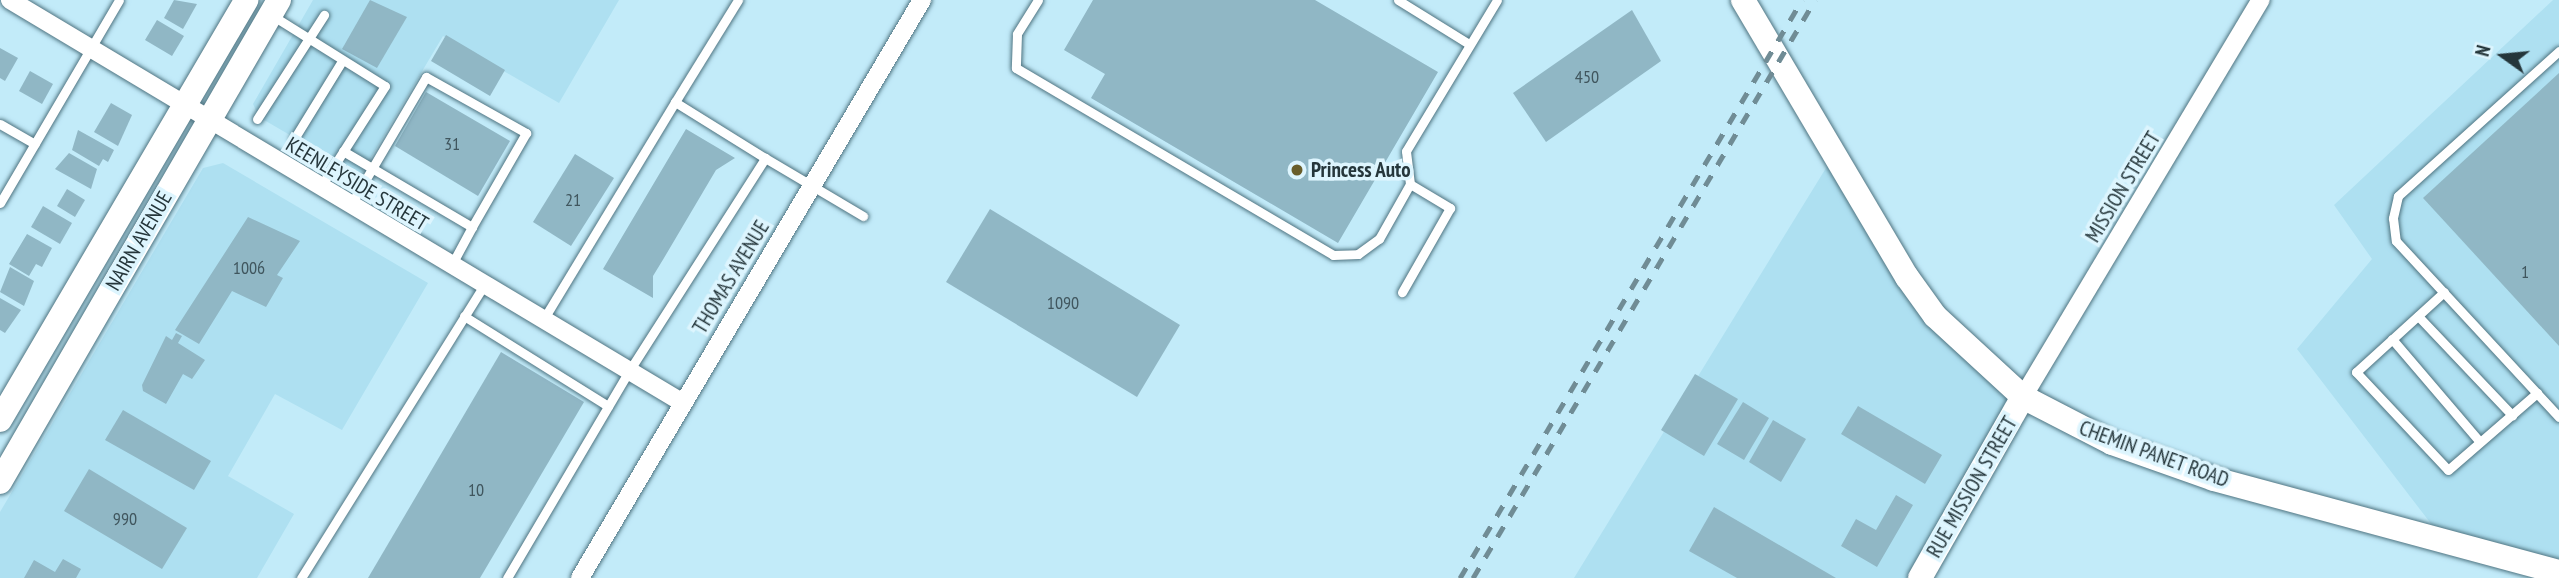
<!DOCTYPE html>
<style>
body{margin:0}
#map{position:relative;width:2559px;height:578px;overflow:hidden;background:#c2ebf9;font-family:"PT Sans Narrow",sans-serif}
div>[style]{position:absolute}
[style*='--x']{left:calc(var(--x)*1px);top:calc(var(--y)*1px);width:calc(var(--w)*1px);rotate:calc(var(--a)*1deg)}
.built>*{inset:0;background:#aee0f1}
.building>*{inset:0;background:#90b7c5}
.roads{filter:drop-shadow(0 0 2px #4f7481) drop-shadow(0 0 2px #4f7481)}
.lane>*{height:9px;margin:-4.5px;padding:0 4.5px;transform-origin:4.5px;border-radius:4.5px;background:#fff}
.street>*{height:18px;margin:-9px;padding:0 9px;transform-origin:9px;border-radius:9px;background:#fff}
.secondary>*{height:24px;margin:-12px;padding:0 12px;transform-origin:12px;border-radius:12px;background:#fff}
.rail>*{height:5px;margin-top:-2.5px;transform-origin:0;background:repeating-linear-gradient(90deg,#708c95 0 12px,transparent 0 24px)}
.dots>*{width:19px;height:19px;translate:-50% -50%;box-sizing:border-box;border:4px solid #ddf5fe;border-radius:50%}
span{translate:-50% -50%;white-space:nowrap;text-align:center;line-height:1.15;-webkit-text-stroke:7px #ddf5fe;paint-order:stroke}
.number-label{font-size:18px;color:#40565e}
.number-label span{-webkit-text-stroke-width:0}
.poi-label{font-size:21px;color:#25363b;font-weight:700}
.left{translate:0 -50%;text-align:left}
.street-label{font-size:21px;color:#25363b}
.north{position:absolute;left:2468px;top:21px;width:70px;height:70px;-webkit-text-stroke:5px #ddf5fe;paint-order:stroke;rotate:285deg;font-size:19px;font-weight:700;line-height:28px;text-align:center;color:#25363b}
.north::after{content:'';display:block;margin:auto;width:24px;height:32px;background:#25363b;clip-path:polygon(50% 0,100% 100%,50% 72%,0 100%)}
</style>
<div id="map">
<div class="built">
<div style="clip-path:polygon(313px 0,619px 0,559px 103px,443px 36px,360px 176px,259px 117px,253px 104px)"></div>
<div style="clip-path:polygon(2553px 0,2559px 0,2559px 572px,2445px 542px,2297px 349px,2372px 259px,2334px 205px)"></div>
<div style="clip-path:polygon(1834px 155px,1907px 277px,2023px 397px,1920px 578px,1574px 578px)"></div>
<div style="clip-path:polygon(223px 163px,428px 283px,342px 430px,275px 394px,228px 476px,294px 514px,257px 578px,0 578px,0 512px,203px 168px)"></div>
</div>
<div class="building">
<div style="clip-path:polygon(174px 0,197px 4px,183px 29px,164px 18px)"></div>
<div style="clip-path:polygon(370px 0,407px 17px,377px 68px,342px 49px)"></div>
<div style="clip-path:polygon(1093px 0,1315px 0,1438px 72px,1338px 243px,1091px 98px,1105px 74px,1064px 50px)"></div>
<div style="clip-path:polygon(1632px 10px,1661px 61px,1546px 142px,1513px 93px)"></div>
<div style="clip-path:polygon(157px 20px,184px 36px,172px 56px,145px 40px)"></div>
<div style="clip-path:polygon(446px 35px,505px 70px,490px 96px,431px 61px)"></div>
<div style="clip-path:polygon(0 48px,18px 58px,5px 81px,0 78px)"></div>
<div style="clip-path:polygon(30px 71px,53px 84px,42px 104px,19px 91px)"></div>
<div style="clip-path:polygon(2559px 73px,2559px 346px,2423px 198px)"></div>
<div style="clip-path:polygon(426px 92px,510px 141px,478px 196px,395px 146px)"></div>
<div style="clip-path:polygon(111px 103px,132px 115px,118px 146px,94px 132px)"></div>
<div style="clip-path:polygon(686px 129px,735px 158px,716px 170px,664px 258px,653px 276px,653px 298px,603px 269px)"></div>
<div style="clip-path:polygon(78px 130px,114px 150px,108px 162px,103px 159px,99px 166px,72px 150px)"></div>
<div style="clip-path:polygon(69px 153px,97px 169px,91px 189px,55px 169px)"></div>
<div style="clip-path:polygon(575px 154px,614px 178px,571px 246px,533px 222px)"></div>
<div style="clip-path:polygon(67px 189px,85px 200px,75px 217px,57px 206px)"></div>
<div style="clip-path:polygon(43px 206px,72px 223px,60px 244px,31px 227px)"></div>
<div style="clip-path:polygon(990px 209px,1180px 325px,1137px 397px,946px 282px)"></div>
<div style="clip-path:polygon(248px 217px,300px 241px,277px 275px,283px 278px,266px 307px,232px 291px,199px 344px,175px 330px)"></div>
<div style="clip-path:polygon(27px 234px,52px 248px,42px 267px,36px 264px,29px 276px,9px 264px)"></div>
<div style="clip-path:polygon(10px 267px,34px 281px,24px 306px,0 292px)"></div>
<div style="clip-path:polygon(0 298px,21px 310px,5px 333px,0 330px)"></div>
<div style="clip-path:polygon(176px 333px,182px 336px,178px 343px,205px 360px,192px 379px,183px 374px,166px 404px,143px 391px,142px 385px,166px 336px,172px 340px)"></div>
<div style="clip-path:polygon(501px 352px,584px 402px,480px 578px,368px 578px)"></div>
<div style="clip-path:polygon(1695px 374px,1738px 399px,1704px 456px,1661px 430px)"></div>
<div style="clip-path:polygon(1743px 402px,1769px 418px,1744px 460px,1717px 444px)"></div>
<div style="clip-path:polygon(1858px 406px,1942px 455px,1925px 484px,1841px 434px)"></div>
<div style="clip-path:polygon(123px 410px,211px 461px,194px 490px,105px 440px)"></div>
<div style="clip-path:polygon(1773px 420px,1806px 439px,1781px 482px,1749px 462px)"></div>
<div style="clip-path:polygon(89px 469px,187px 528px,162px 569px,64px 511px)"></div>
<div style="clip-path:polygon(1896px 495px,1913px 505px,1877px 567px,1841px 546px,1856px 519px,1876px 530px)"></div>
<div style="clip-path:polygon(1714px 507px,1836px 578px,1737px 578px,1689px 551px)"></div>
<div style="clip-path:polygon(63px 559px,81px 569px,76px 578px,24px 578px,34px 560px,55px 572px)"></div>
</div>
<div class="roads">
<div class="lane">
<div style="--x:1038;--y:0;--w:40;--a:122"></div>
<div style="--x:1017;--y:34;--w:34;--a:92"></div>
<div style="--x:1016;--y:68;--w:368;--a:30.5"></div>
<div style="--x:1333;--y:255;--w:25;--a:-2"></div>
<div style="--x:1358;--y:254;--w:26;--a:-36"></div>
<div style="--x:1379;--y:239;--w:63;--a:-60.6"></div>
<div style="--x:1410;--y:184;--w:47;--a:31"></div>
<div style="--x:1450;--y:208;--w:97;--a:119.7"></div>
<div style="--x:1398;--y:0;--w:84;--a:31.8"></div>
<div style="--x:273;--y:16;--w:132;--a:32"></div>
<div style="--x:385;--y:86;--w:119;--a:122.6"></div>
<div style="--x:2559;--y:51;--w:217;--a:138"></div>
<div style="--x:2398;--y:196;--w:23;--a:103"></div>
<div style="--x:2393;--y:218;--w:23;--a:83"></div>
<div style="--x:2396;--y:241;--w:240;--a:47.2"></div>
<div style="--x:675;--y:102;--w:120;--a:-58.3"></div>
<div style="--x:257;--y:119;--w:124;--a:-57.2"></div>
<div style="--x:0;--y:124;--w:40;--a:29.7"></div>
<div style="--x:294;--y:139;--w:92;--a:-58.4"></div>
<div style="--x:343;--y:151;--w:150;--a:30.5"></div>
<div style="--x:472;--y:227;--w:44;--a:118.3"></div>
<div style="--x:1410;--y:184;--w:33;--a:-97"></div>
<div style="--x:1406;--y:151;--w:176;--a:-58.9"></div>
<div style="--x:0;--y:203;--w:235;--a:-59.6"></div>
<div style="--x:350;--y:206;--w:150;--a:-59.5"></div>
<div style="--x:426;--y:77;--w:115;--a:29.2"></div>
<div style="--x:526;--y:133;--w:108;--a:119.9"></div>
<div style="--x:2444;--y:292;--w:119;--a:137.7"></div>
<div style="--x:2356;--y:372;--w:134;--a:46.8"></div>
<div style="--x:2448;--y:470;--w:118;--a:-40.9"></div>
<div style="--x:464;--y:316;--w:170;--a:32"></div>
<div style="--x:2418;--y:316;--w:137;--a:46.5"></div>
<div style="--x:543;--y:320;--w:255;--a:-58.8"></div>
<div style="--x:675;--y:102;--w:106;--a:31.9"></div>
<div style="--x:2392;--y:339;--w:135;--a:49.5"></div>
<div style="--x:301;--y:578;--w:345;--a:-58"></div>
<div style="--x:507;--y:578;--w:240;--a:-59.5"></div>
<div style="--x:629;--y:371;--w:253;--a:-57.4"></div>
<div style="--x:765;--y:158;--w:114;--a:30.6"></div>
</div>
<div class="street">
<div style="--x:10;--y:0;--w:784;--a:30.91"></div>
<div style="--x:2023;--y:397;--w:463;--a:-59.1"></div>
<div style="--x:580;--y:578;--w:672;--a:-59.39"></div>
</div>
<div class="secondary">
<div style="--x:1743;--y:0;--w:322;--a:59.4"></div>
<div style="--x:1907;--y:277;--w:48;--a:54.3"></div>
<div style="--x:1935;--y:316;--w:120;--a:42.6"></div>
<div style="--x:2023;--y:397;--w:100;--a:27.3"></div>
<div style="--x:2112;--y:443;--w:108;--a:19.4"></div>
<div style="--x:2214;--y:479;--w:357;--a:15.1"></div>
<div style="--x:0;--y:420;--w:487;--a:-59.6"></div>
<div style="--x:0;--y:482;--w:557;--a:-59.94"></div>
<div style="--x:1920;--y:578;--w:208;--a:-60.4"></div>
</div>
</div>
<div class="rail">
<div style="--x:1460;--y:578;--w:672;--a:-59.39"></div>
<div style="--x:1473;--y:578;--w:672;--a:-59.39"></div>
</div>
<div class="dots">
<div style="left:1297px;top:170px;background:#695e2b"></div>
</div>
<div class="number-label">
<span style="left:1587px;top:77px">450</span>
<span style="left:452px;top:144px">31</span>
<span style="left:573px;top:200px">21</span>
<span style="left:249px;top:268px">1006</span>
<span style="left:2525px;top:272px">1</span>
<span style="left:1063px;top:303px">1090</span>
<span style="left:476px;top:490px">10</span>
<span style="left:125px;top:519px">990</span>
</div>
<div class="poi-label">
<span class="left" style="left:1311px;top:170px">Princess Auto</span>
</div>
<div class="street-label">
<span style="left:357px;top:184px;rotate:31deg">KEENLEYSIDE STREET</span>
<span style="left:2123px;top:187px;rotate:-59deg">MISSION STREET</span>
<span style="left:139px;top:241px;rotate:-60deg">NAIRN AVENUE</span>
<span style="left:731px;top:277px;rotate:-59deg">THOMAS AVENUE</span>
<span style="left:2154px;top:454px;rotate:20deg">CHEMIN PANET ROAD</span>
<span style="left:1972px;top:487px;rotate:-60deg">RUE MISSION STREET</span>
</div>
<div class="north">N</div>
</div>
